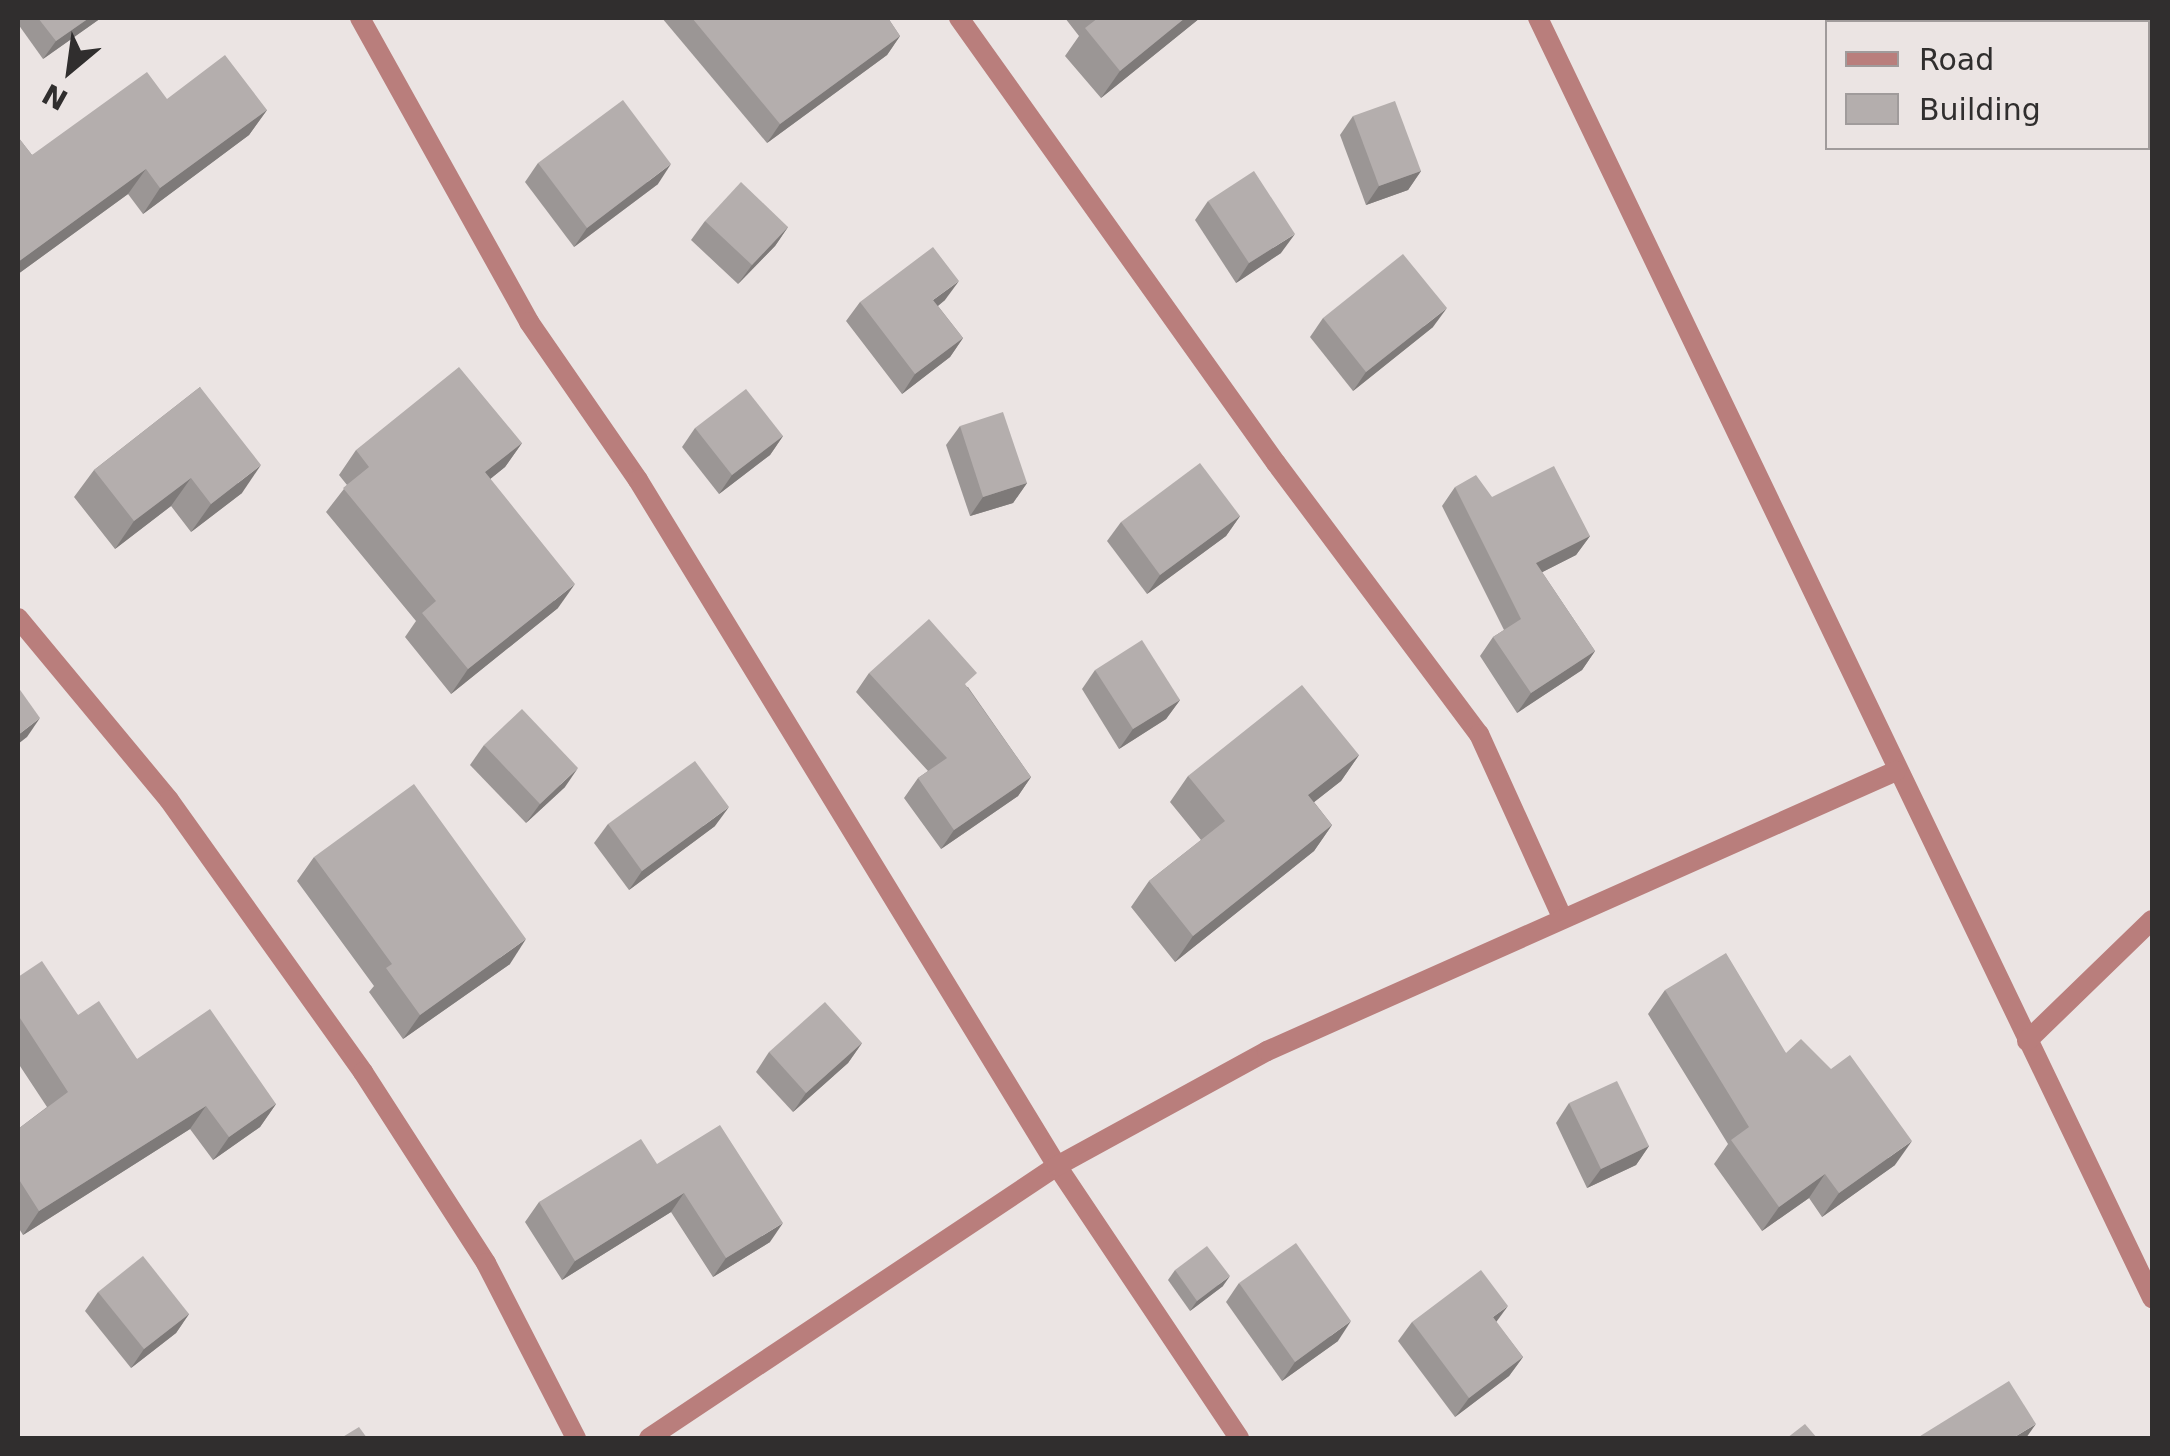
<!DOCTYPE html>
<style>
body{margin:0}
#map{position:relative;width:2170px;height:1456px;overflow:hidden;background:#ebe4e3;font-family:"DejaVu Sans",sans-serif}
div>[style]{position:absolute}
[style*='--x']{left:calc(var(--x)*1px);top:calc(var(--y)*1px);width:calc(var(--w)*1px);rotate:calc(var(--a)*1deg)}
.street>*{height:20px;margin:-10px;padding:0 10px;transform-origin:10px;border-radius:10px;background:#b97e7c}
.wall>*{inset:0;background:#9b9695}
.shaded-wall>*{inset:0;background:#7e7a79}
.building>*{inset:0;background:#b4aead}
span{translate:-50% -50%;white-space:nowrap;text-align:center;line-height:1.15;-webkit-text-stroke:9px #ebe4e3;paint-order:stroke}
.frame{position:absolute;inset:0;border:20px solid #302e2e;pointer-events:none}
.legend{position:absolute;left:1825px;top:20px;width:325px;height:130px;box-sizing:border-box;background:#ebe4e3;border:2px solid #a09b9b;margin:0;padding:12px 18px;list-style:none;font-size:30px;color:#302e2e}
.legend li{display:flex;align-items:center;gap:20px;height:50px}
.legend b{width:50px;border:2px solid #a09b9b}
.north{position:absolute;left:20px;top:20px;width:100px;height:100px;-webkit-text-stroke:8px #ebe4e3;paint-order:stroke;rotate:209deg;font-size:28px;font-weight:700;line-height:40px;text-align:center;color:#302e2e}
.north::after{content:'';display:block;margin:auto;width:35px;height:45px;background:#302e2e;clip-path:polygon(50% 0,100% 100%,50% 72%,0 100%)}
</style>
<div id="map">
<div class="street">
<div style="--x:360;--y:18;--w:348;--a:60.9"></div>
<div style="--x:529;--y:322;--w:192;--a:55.4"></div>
<div style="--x:638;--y:480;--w:804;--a:58.58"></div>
<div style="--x:1057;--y:1166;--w:327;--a:56.2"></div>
<div style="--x:959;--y:18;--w:546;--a:54.54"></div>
<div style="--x:1276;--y:463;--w:339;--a:53.2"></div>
<div style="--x:1479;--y:734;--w:201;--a:65.6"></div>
<div style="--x:1538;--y:18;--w:1420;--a:64.37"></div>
<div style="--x:18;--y:618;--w:236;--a:50.3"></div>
<div style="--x:169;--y:800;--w:334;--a:54.5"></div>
<div style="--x:363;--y:1072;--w:227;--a:57.2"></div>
<div style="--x:486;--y:1263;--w:197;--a:62.8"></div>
<div style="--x:2027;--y:1041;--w:174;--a:-44.1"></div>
<div style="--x:649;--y:1438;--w:490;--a:-33.7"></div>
<div style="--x:1057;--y:1166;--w:239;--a:-28.7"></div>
<div style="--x:1267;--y:1051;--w:689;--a:-24"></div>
</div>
<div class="wall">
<div style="clip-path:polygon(18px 18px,101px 18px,43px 59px,18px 24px)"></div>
<div style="clip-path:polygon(662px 18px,888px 18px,900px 36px,887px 55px,767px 143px)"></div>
<div style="clip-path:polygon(1065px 18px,1200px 18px,1101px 98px,1065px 56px,1079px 36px)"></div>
<div style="clip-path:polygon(167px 99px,267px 110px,249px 135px,143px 214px,128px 194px,18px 274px,18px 137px,32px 155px)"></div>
<div style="clip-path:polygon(1353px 116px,1421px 171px,1408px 190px,1366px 205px,1340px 135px)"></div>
<div style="clip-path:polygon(538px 163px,658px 184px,574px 247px,525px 182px)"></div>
<div style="clip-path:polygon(1208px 201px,1281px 253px,1236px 283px,1195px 220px)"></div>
<div style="clip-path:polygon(705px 221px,788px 227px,775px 246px,738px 284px,691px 240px)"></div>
<div style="clip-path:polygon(945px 300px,938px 306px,963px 338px,950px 357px,902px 394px,846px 321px,860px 302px)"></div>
<div style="clip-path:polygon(1323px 318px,1433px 327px,1353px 391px,1310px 337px)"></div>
<div style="clip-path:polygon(200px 387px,242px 493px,191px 532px,171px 506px,115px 549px,74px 497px,94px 470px)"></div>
<div style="clip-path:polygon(960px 426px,1027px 483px,1013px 503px,970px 516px,946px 445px)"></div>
<div style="clip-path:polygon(695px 428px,783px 436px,770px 455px,719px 494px,682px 447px)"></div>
<div style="clip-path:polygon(522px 443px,505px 467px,490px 479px,558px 608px,451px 694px,405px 637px,416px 621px,326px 512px,347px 485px,339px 475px,356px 450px)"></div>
<div style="clip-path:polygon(1455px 487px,1492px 497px,1590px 536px,1576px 555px,1542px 572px,1595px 651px,1582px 670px,1517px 713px,1480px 656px,1493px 637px,1504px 630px,1442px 506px)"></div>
<div style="clip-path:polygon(1240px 516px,1226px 536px,1147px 594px,1107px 541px,1121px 522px)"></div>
<div style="clip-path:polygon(1095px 670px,1180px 700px,1166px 719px,1119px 749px,1082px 689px)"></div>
<div style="clip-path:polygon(869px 673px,968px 687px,1031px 777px,1018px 796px,941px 849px,904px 798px,918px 778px,928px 771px,856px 692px)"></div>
<div style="clip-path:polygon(484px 745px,565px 787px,526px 823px,470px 765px)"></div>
<div style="clip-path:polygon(1359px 755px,1341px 781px,1314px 802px,1332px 825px,1314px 851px,1175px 962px,1131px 907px,1149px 881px,1201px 840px,1170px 802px,1188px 776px)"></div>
<div style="clip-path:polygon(608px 824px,715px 826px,629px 890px,594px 843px)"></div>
<div style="clip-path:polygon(314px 857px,510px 964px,403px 1039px,369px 992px,374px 986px,297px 881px)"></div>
<div style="clip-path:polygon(18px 977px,78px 1015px,137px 1059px,276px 1104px,260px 1127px,213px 1160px,190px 1129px,23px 1235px,18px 1227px,18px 1129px,47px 1107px,18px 1063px)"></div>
<div style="clip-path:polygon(1665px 990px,1786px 1053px,1895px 1165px,1822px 1217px,1809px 1198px,1762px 1231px,1714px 1164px,1728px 1144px,1648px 1014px)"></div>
<div style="clip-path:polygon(862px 1043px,848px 1063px,793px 1112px,756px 1072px,769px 1052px)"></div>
<div style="clip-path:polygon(1569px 1103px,1649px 1146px,1636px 1165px,1587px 1188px,1556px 1123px)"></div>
<div style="clip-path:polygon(657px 1164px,770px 1242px,713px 1277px,671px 1212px,562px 1280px,525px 1222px,539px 1202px)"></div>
<div style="clip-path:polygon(1175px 1270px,1223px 1286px,1190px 1311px,1168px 1280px)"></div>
<div style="clip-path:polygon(1239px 1283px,1338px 1341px,1282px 1381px,1226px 1302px)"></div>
<div style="clip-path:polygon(98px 1292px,189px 1314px,176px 1333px,131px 1368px,85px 1311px)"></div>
<div style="clip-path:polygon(1412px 1322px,1496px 1322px,1523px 1357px,1509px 1376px,1455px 1417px,1398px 1341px)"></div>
</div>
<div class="shaded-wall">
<div style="clip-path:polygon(89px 18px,101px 18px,43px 59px,56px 41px)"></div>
<div style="clip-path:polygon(1185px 18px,1200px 18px,1101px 98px,1120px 71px)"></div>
<div style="clip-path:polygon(900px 36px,887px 55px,767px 143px,780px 124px)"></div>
<div style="clip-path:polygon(267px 110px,249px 135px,143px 214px,160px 188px)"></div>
<div style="clip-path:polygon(671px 164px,658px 184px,574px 247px,587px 228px)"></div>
<div style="clip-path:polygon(146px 169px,128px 194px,18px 274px,18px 262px)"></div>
<div style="clip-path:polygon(1421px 171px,1408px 190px,1366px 205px,1379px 186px)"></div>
<div style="clip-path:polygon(788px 227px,775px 246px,738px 284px,752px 265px)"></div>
<div style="clip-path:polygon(1295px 234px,1281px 253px,1236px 283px,1249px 263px)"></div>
<div style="clip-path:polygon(959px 281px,945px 300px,920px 320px,933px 300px)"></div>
<div style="clip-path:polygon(1447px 308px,1433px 327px,1353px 391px,1366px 372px)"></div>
<div style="clip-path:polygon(963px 338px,950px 357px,902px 394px,915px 374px)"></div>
<div style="clip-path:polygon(783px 436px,770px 455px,719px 494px,732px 475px)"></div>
<div style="clip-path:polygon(522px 443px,505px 467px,468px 497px,485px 472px)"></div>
<div style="clip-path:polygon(261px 465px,242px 493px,191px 532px,211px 504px)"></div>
<div style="clip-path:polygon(191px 478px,171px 506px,115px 549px,134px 521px)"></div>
<div style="clip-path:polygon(1027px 483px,1013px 503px,970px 516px,983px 497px)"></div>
<div style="clip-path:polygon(1240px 516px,1226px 536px,1147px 594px,1160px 575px)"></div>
<div style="clip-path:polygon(1590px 536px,1576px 555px,1523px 582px,1536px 563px)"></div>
<div style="clip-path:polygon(575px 584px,558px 608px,451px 694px,468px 669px)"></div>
<div style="clip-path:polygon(1595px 651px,1582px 670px,1517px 713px,1531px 693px)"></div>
<div style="clip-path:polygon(1180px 700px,1166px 719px,1119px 749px,1133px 729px)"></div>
<div style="clip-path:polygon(40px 718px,27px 737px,18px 744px,18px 735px)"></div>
<div style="clip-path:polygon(1359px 755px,1341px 781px,1290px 821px,1308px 795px)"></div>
<div style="clip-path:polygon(578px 768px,565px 787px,526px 823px,540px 804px)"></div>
<div style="clip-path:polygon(1031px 777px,1018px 796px,941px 849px,954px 830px)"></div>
<div style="clip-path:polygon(729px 807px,715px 826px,629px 890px,642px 871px)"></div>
<div style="clip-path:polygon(1332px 825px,1314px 851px,1175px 962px,1193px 936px)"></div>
<div style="clip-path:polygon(526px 939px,510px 964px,403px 1039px,420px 1015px)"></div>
<div style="clip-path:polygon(862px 1043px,848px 1063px,793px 1112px,806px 1093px)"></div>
<div style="clip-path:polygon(276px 1104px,260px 1127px,213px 1160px,229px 1137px)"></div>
<div style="clip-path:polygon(206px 1106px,190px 1129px,23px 1235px,39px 1211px)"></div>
<div style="clip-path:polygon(1912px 1141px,1895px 1165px,1822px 1217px,1839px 1193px)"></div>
<div style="clip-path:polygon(1649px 1146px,1636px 1165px,1587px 1188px,1601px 1169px)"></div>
<div style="clip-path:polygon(1825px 1174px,1809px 1198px,1762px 1231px,1779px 1207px)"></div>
<div style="clip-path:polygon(684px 1193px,671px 1212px,562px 1280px,575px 1261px)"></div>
<div style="clip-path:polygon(783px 1223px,770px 1242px,713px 1277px,726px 1258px)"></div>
<div style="clip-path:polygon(1230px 1276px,1223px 1286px,1190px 1311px,1197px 1301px)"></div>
<div style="clip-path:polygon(1508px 1306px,1494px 1325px,1493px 1317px)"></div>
<div style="clip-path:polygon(189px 1314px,176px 1333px,131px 1368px,144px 1349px)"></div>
<div style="clip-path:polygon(1351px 1321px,1338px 1341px,1282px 1381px,1295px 1362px)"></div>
<div style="clip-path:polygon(1523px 1357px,1509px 1376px,1455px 1417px,1469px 1398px)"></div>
<div style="clip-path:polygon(2036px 1424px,2026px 1438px,2013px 1438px)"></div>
</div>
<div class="building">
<div style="clip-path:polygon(38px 18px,89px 18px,56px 41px)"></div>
<div style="clip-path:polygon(692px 18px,888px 18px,900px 36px,780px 124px)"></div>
<div style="clip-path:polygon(1098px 18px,1185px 18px,1120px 71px,1085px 28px)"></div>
<div style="clip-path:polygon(225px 55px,267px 110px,160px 188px,146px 169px,18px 262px,18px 137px,32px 155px,147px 72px,167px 99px)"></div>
<div style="clip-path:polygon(623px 100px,671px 164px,587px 228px,538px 163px)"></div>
<div style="clip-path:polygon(1395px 101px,1421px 171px,1379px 186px,1353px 116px)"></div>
<div style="clip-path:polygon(1254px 171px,1295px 234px,1249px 263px,1208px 201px)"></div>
<div style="clip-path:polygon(741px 182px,788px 227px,752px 265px,705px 221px)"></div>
<div style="clip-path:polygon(933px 247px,959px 281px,933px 300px,963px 338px,915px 374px,860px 302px)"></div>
<div style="clip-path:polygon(1403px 254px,1447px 308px,1366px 372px,1323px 318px)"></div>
<div style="clip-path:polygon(459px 367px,522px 443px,485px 472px,575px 584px,468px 669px,422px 613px,436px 601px,343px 488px,369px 467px,356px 450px)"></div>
<div style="clip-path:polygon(200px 387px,261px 465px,211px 504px,191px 478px,134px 521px,94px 470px)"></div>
<div style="clip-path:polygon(746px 389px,783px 436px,732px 475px,695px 428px)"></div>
<div style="clip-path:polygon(1003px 412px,1027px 483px,983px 497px,960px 426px)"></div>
<div style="clip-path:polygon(1200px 463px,1240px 516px,1160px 575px,1121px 522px)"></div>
<div style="clip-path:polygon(1554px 466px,1590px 536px,1536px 563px,1595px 651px,1531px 693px,1493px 637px,1521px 619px,1455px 487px,1476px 475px,1492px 497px)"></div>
<div style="clip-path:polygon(929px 619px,977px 673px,965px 684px,1031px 777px,954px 830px,918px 778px,947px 758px,869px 673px)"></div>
<div style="clip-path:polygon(1142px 640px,1180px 700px,1133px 729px,1095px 670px)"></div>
<div style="clip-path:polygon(1302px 685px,1359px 755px,1308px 795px,1332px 825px,1193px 936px,1149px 881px,1225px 821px,1188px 776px)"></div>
<div style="clip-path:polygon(18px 687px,40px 718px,18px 735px)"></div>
<div style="clip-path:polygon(522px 709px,578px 768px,540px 804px,484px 745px)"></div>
<div style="clip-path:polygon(695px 761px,729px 807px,642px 871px,608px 824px)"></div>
<div style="clip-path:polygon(414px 784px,526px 939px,420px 1015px,386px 968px,392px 964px,314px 857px)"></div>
<div style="clip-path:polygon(1726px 953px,1786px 1053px,1801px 1039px,1831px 1069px,1850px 1055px,1912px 1141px,1839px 1193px,1825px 1174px,1779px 1207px,1731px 1140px,1749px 1127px,1665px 990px)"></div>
<div style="clip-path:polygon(42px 961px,78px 1015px,99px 1001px,137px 1059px,210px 1009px,276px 1104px,229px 1137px,206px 1106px,39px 1211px,18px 1178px,18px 1129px,68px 1092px,18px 1015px,18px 977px)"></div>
<div style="clip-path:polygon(825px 1002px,862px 1043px,806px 1093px,769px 1052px)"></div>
<div style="clip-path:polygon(1617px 1081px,1649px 1146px,1601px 1169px,1569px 1103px)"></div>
<div style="clip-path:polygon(720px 1125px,783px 1223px,726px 1258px,684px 1193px,575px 1261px,539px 1202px,641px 1139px,657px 1164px)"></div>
<div style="clip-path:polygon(1296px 1243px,1351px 1321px,1295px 1362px,1239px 1283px)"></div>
<div style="clip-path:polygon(1207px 1246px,1230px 1276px,1197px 1301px,1175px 1270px)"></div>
<div style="clip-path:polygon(143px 1256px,189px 1314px,144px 1349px,98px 1292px)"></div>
<div style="clip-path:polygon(1481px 1270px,1508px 1306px,1493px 1317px,1523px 1357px,1469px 1398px,1412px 1322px)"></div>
<div style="clip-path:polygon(2009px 1381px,2036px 1424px,2013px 1438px,1917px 1438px)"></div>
<div style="clip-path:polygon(1805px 1424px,1817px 1438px,1787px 1438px)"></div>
<div style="clip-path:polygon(359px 1427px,367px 1438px,341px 1438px)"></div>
</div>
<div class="frame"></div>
<ul class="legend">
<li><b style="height:12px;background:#b97e7c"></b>Road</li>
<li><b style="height:28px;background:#b4aead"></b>Building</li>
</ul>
<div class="north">N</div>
</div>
